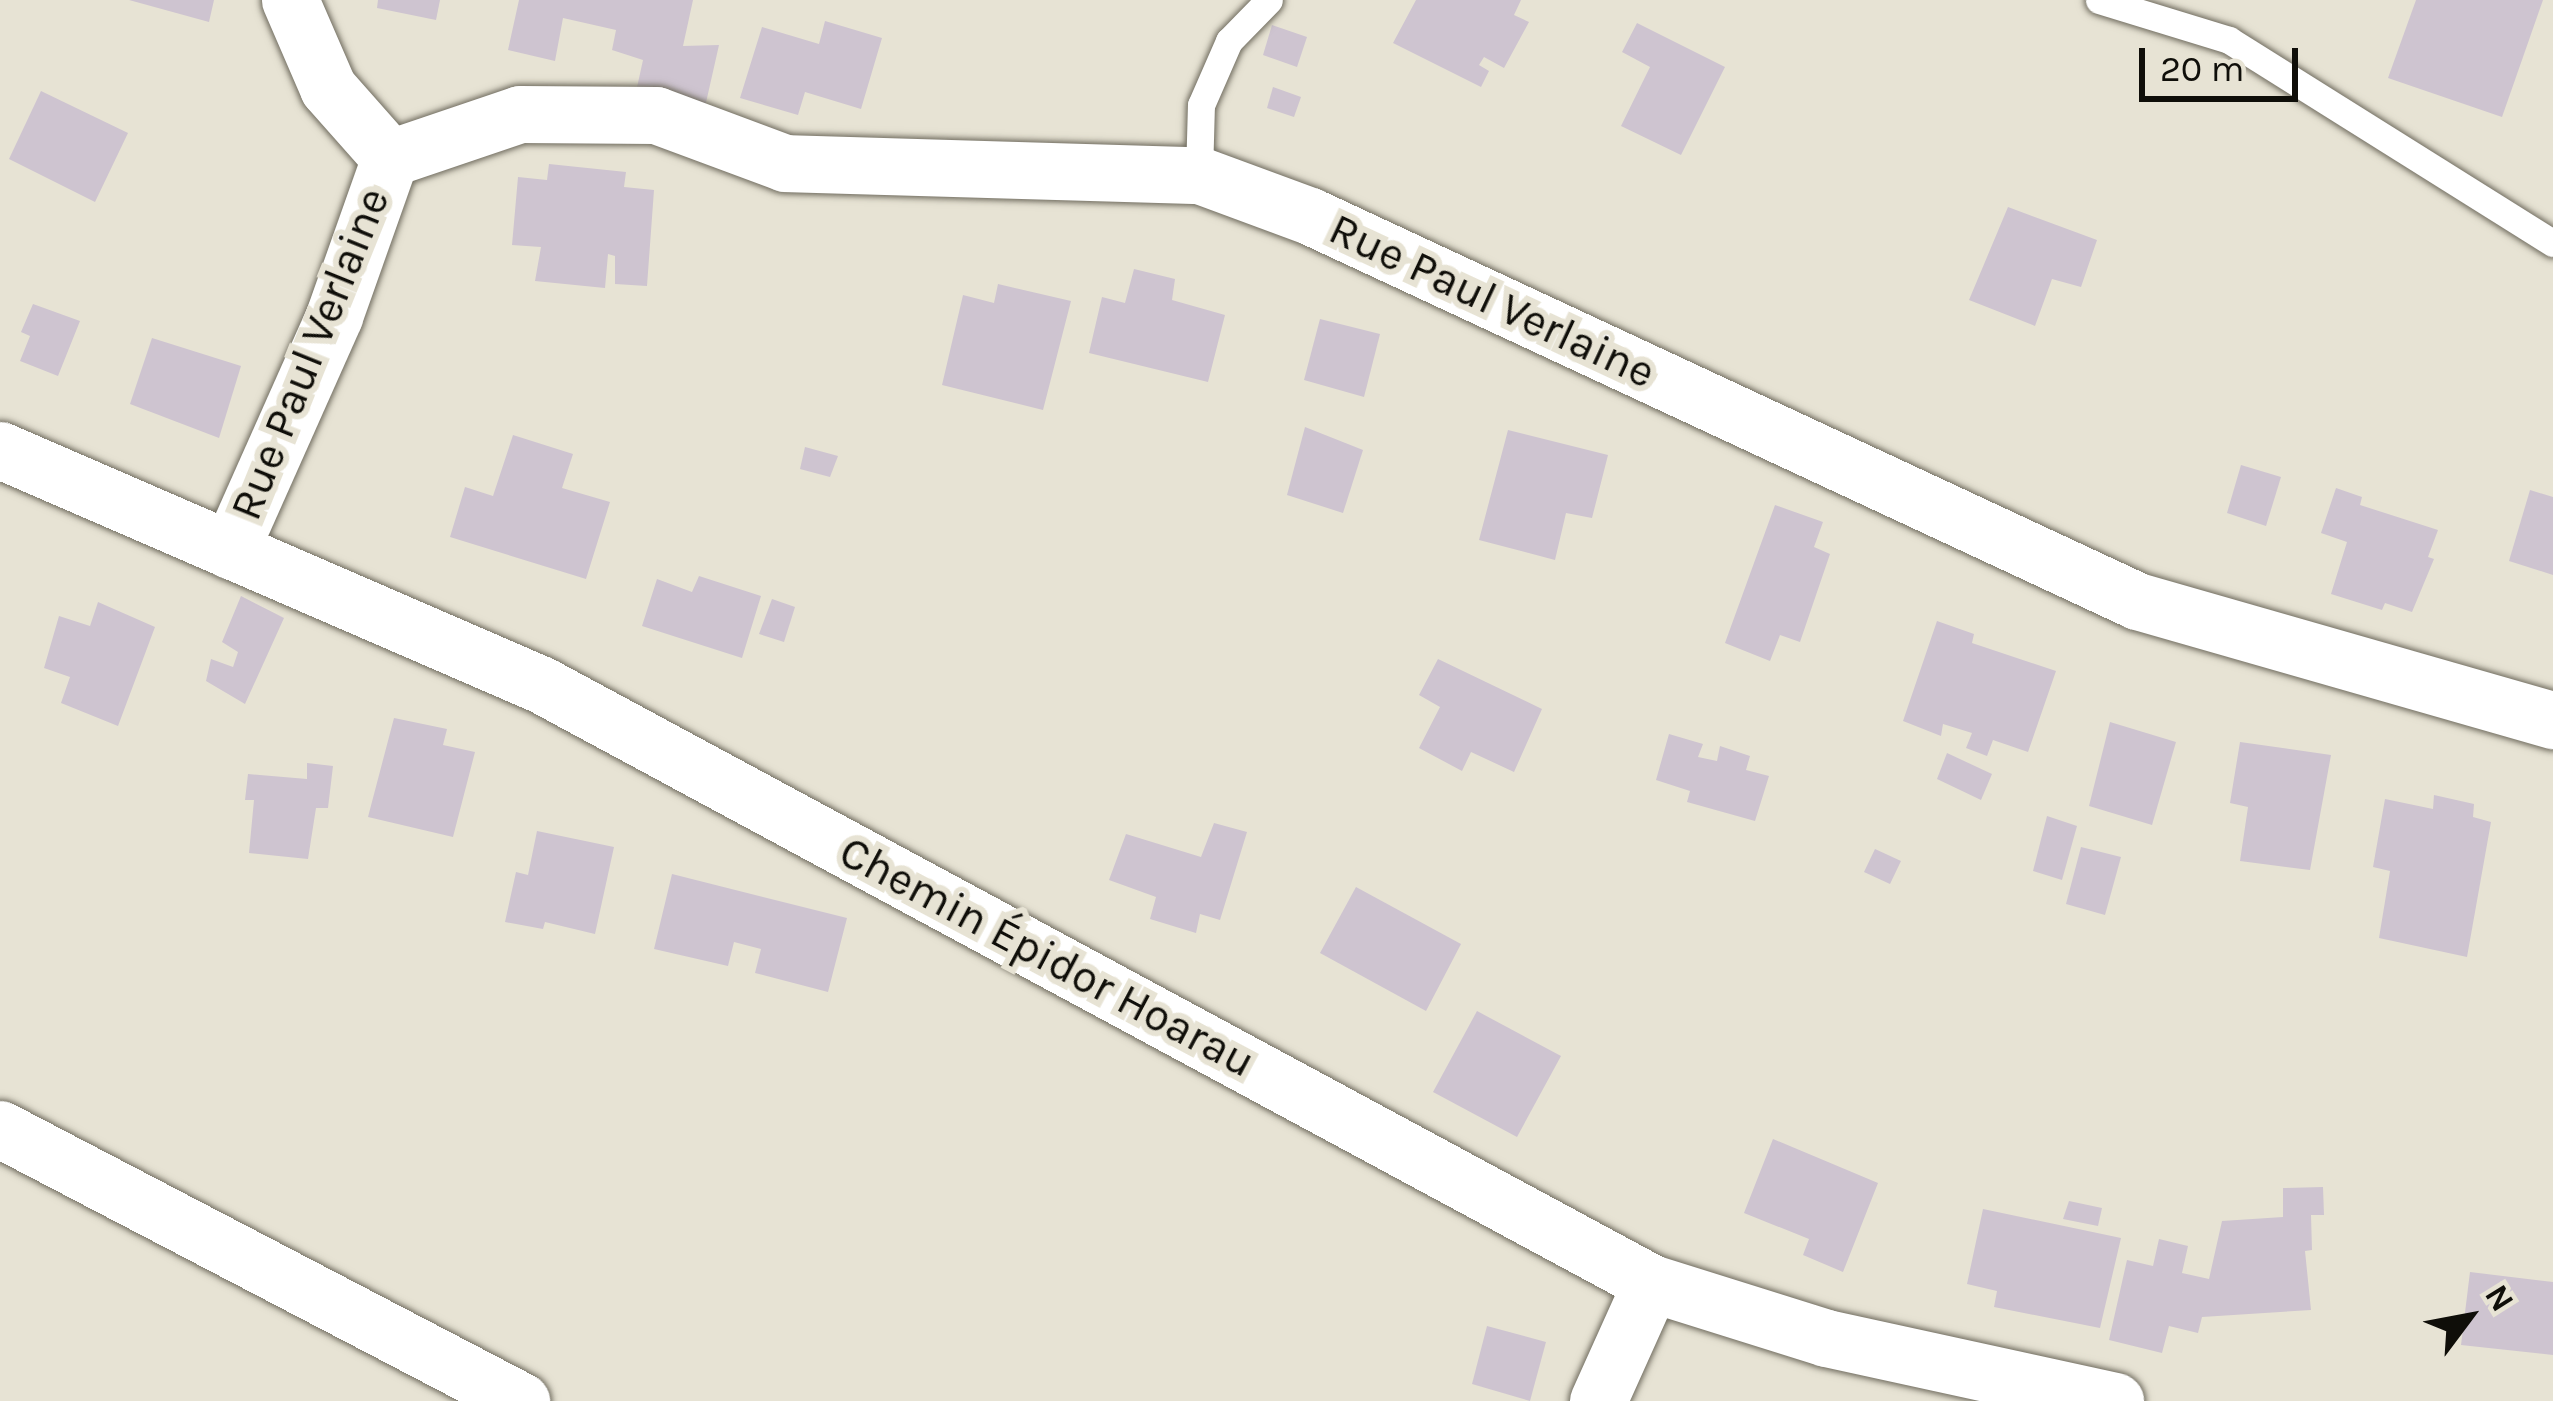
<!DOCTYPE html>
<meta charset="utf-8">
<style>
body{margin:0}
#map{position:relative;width:2553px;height:1401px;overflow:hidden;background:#e7e3d4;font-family:Karla,sans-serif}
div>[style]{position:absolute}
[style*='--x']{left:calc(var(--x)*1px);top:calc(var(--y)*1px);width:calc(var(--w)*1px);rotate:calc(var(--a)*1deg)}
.building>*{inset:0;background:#cec4d0}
.roads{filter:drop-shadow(0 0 3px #706c5f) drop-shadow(0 0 3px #706c5f)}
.service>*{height:27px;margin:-13.5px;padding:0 13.5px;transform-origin:13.5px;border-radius:13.5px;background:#fff}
.minor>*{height:57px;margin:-28.5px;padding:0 28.5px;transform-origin:28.5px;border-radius:28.5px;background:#fff}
span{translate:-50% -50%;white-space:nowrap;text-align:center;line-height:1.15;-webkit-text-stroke:12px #e7e3d4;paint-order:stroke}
.street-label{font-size:45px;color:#0f0e09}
.north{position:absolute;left:2409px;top:1257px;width:120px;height:120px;-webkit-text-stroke:9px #e7e3d4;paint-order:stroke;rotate:58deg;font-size:33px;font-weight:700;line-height:48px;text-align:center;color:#0f0e09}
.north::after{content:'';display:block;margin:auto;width:42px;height:54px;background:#0f0e09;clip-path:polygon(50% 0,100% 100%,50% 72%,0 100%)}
.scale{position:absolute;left:2139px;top:48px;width:159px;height:54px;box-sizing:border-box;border:6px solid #0f0e09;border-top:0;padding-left:15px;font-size:36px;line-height:42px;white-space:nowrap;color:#0f0e09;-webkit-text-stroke:9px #e7e3d4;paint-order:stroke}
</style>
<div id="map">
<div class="building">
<div style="clip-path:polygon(129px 0,214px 0,209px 22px)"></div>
<div style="clip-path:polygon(378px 0,440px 0,436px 20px,377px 8px)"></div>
<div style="clip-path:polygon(519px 0,693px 0,683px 46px,719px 45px,705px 107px,636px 92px,643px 60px,612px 50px,616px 30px,563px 18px,555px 61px,508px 50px)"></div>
<div style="clip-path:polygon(1416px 0,1521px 0,1514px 15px,1529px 22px,1504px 68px,1484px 57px,1479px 65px,1489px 71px,1481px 87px,1393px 43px)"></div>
<div style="clip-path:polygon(2416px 0,2543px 0,2502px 117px,2388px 78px)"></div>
<div style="clip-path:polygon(825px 21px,882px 38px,861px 109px,805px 92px,798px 115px,740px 98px,762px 27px,819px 44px)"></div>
<div style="clip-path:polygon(1637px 23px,1725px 67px,1681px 155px,1621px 126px,1650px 67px,1622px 52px)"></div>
<div style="clip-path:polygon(1272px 25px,1307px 37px,1297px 67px,1263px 55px)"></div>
<div style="clip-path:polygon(1273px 87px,1301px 97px,1294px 117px,1267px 108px)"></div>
<div style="clip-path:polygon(41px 91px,128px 133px,95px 202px,9px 159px)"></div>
<div style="clip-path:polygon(549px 164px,626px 172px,624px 187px,654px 190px,647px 286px,615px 284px,615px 256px,608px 254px,605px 288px,535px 281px,541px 247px,512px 245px,518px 177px,547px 180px)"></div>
<div style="clip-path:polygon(2008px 207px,2097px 240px,2081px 287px,2052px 279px,2035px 326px,1969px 300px)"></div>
<div style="clip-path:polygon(1134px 269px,1175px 279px,1172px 300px,1225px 315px,1208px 382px,1089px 353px,1102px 297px,1125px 303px)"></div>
<div style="clip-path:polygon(998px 284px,1071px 301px,1043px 410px,942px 385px,963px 295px,994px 303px)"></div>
<div style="clip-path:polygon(33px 304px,80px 321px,58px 376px,20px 361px,30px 336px,21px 332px)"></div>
<div style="clip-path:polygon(1320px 319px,1380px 334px,1364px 397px,1304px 380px)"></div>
<div style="clip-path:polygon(152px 338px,241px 366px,219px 438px,130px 404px)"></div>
<div style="clip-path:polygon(1305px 427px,1363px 450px,1343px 513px,1287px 495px)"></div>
<div style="clip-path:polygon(1508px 430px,1608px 455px,1592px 518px,1566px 513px,1555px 560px,1479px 540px)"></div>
<div style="clip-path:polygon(513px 435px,573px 454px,562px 488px,610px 502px,586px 579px,450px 537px,465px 487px,493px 496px)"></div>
<div style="clip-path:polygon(805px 447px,838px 456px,830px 477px,800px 469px)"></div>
<div style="clip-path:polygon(2241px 465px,2281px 477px,2266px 526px,2227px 513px)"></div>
<div style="clip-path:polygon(2336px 488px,2362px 497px,2360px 505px,2438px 530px,2428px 557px,2434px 559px,2412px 612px,2385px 603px,2382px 610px,2331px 594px,2347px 542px,2321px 533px)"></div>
<div style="clip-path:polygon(2530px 490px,2553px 497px,2553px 575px,2509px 561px)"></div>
<div style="clip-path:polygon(1775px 505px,1823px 522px,1814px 547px,1830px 554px,1800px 642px,1780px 635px,1770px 661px,1725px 643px)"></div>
<div style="clip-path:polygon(699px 576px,761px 596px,742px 658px,642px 626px,657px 579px,692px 592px)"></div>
<div style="clip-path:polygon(241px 596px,284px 618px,245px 704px,206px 681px,211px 659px,233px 667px,238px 652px,222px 642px)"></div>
<div style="clip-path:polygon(772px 599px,795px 607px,784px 642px,759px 634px)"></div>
<div style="clip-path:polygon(98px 602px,155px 627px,118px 726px,61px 703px,70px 677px,44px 668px,59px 616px,90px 626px)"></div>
<div style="clip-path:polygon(1937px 621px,1974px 634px,1972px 643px,2056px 671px,2028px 752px,1993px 740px,1987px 756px,1966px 748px,1972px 733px,1943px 724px,1941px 736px,1903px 721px)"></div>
<div style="clip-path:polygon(1438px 659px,1542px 709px,1514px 772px,1471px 752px,1462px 771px,1419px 748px,1440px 707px,1419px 695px)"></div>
<div style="clip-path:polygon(394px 718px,447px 729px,443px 745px,475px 752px,453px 837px,368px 817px)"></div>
<div style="clip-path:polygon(2110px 722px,2176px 742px,2152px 825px,2089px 806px)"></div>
<div style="clip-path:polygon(1669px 734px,1703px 744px,1698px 757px,1717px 761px,1720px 746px,1750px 756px,1746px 770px,1769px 776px,1755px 821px,1687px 802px,1690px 791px,1656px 780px)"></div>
<div style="clip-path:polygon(2240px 742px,2331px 755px,2310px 870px,2240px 861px,2248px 807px,2230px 803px)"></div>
<div style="clip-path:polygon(1947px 753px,1992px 774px,1981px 800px,1937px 779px)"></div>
<div style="clip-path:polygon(307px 763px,333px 766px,328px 808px,316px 808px,308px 859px,249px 853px,254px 800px,245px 800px,248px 774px,307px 779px)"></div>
<div style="clip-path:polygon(2434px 795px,2474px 804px,2473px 817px,2491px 822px,2467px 957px,2379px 938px,2390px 871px,2373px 867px,2385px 799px,2433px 809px)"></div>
<div style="clip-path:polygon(2047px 816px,2077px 826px,2062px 880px,2033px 871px)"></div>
<div style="clip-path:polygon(1214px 823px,1247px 832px,1220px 920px,1200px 914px,1196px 933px,1150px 919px,1156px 897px,1109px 880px,1126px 834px,1201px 857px)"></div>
<div style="clip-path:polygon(537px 831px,614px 847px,595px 934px,545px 922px,543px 929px,505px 922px,516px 872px,528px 875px)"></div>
<div style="clip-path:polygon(2081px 847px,2121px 857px,2105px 915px,2066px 904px)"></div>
<div style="clip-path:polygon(1875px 849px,1901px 861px,1890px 884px,1864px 872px)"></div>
<div style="clip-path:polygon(672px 874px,847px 918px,828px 992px,755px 973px,761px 949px,734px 942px,728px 966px,654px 949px)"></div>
<div style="clip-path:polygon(1356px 887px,1461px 944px,1426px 1011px,1320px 953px)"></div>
<div style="clip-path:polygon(1477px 1011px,1561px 1056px,1517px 1137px,1433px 1092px)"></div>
<div style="clip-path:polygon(1773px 1139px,1878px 1183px,1843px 1272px,1803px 1255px,1809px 1239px,1744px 1213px)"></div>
<div style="clip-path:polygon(2323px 1187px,2324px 1215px,2311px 1215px,2312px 1250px,2305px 1251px,2311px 1310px,2202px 1317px,2198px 1333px,2169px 1326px,2162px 1353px,2109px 1340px,2127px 1260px,2153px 1266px,2159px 1239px,2188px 1246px,2182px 1273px,2209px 1279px,2222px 1221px,2283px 1217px,2283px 1188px)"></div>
<div style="clip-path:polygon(2069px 1201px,2102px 1208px,2098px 1226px,2063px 1219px)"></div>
<div style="clip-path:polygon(1983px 1209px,2121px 1238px,2100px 1328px,1994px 1307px,1997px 1291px,1967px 1284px)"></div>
<div style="clip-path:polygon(2470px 1272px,2553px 1282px,2553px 1355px,2461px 1345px)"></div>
<div style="clip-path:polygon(1487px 1326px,1546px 1342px,1530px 1401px,1472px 1384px)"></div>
</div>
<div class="roads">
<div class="service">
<div style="--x:2099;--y:0;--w:136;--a:17.1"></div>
<div style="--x:2229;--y:40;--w:382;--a:32.1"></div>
<div style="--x:1199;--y:175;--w:70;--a:-88.4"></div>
<div style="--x:1201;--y:105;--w:70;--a:-66.4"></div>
<div style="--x:1229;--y:41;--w:57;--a:-45.7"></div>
</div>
<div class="minor">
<div style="--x:290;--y:0;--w:96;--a:66.6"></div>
<div style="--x:328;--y:88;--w:94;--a:48.5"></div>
<div style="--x:390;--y:158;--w:137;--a:-18.7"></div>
<div style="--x:520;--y:114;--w:136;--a:0.4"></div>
<div style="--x:656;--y:115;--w:138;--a:20.4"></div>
<div style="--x:785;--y:163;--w:414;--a:1.7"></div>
<div style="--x:1199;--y:175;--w:118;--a:20.3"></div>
<div style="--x:1310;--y:216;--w:912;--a:24.96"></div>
<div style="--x:2137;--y:601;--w:433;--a:16"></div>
<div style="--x:0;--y:450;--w:591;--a:23.44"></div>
<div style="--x:542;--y:685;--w:1260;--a:28.33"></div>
<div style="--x:1651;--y:1283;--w:183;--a:17.4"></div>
<div style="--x:1826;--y:1338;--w:296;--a:12.3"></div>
<div style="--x:230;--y:550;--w:256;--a:-66"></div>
<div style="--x:334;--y:316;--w:168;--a:-70.5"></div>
<div style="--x:0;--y:1129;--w:588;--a:27.57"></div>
<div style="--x:1598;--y:1401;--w:129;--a:-65.8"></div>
</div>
</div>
<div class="street-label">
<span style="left:1492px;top:301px;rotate:25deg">Rue Paul Verlaine</span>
<span style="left:310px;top:354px;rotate:-68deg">Rue Paul Verlaine</span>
<span style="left:1047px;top:957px;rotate:28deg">Chemin Épidor Hoarau</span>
</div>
<div class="north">N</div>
<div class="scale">20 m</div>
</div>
